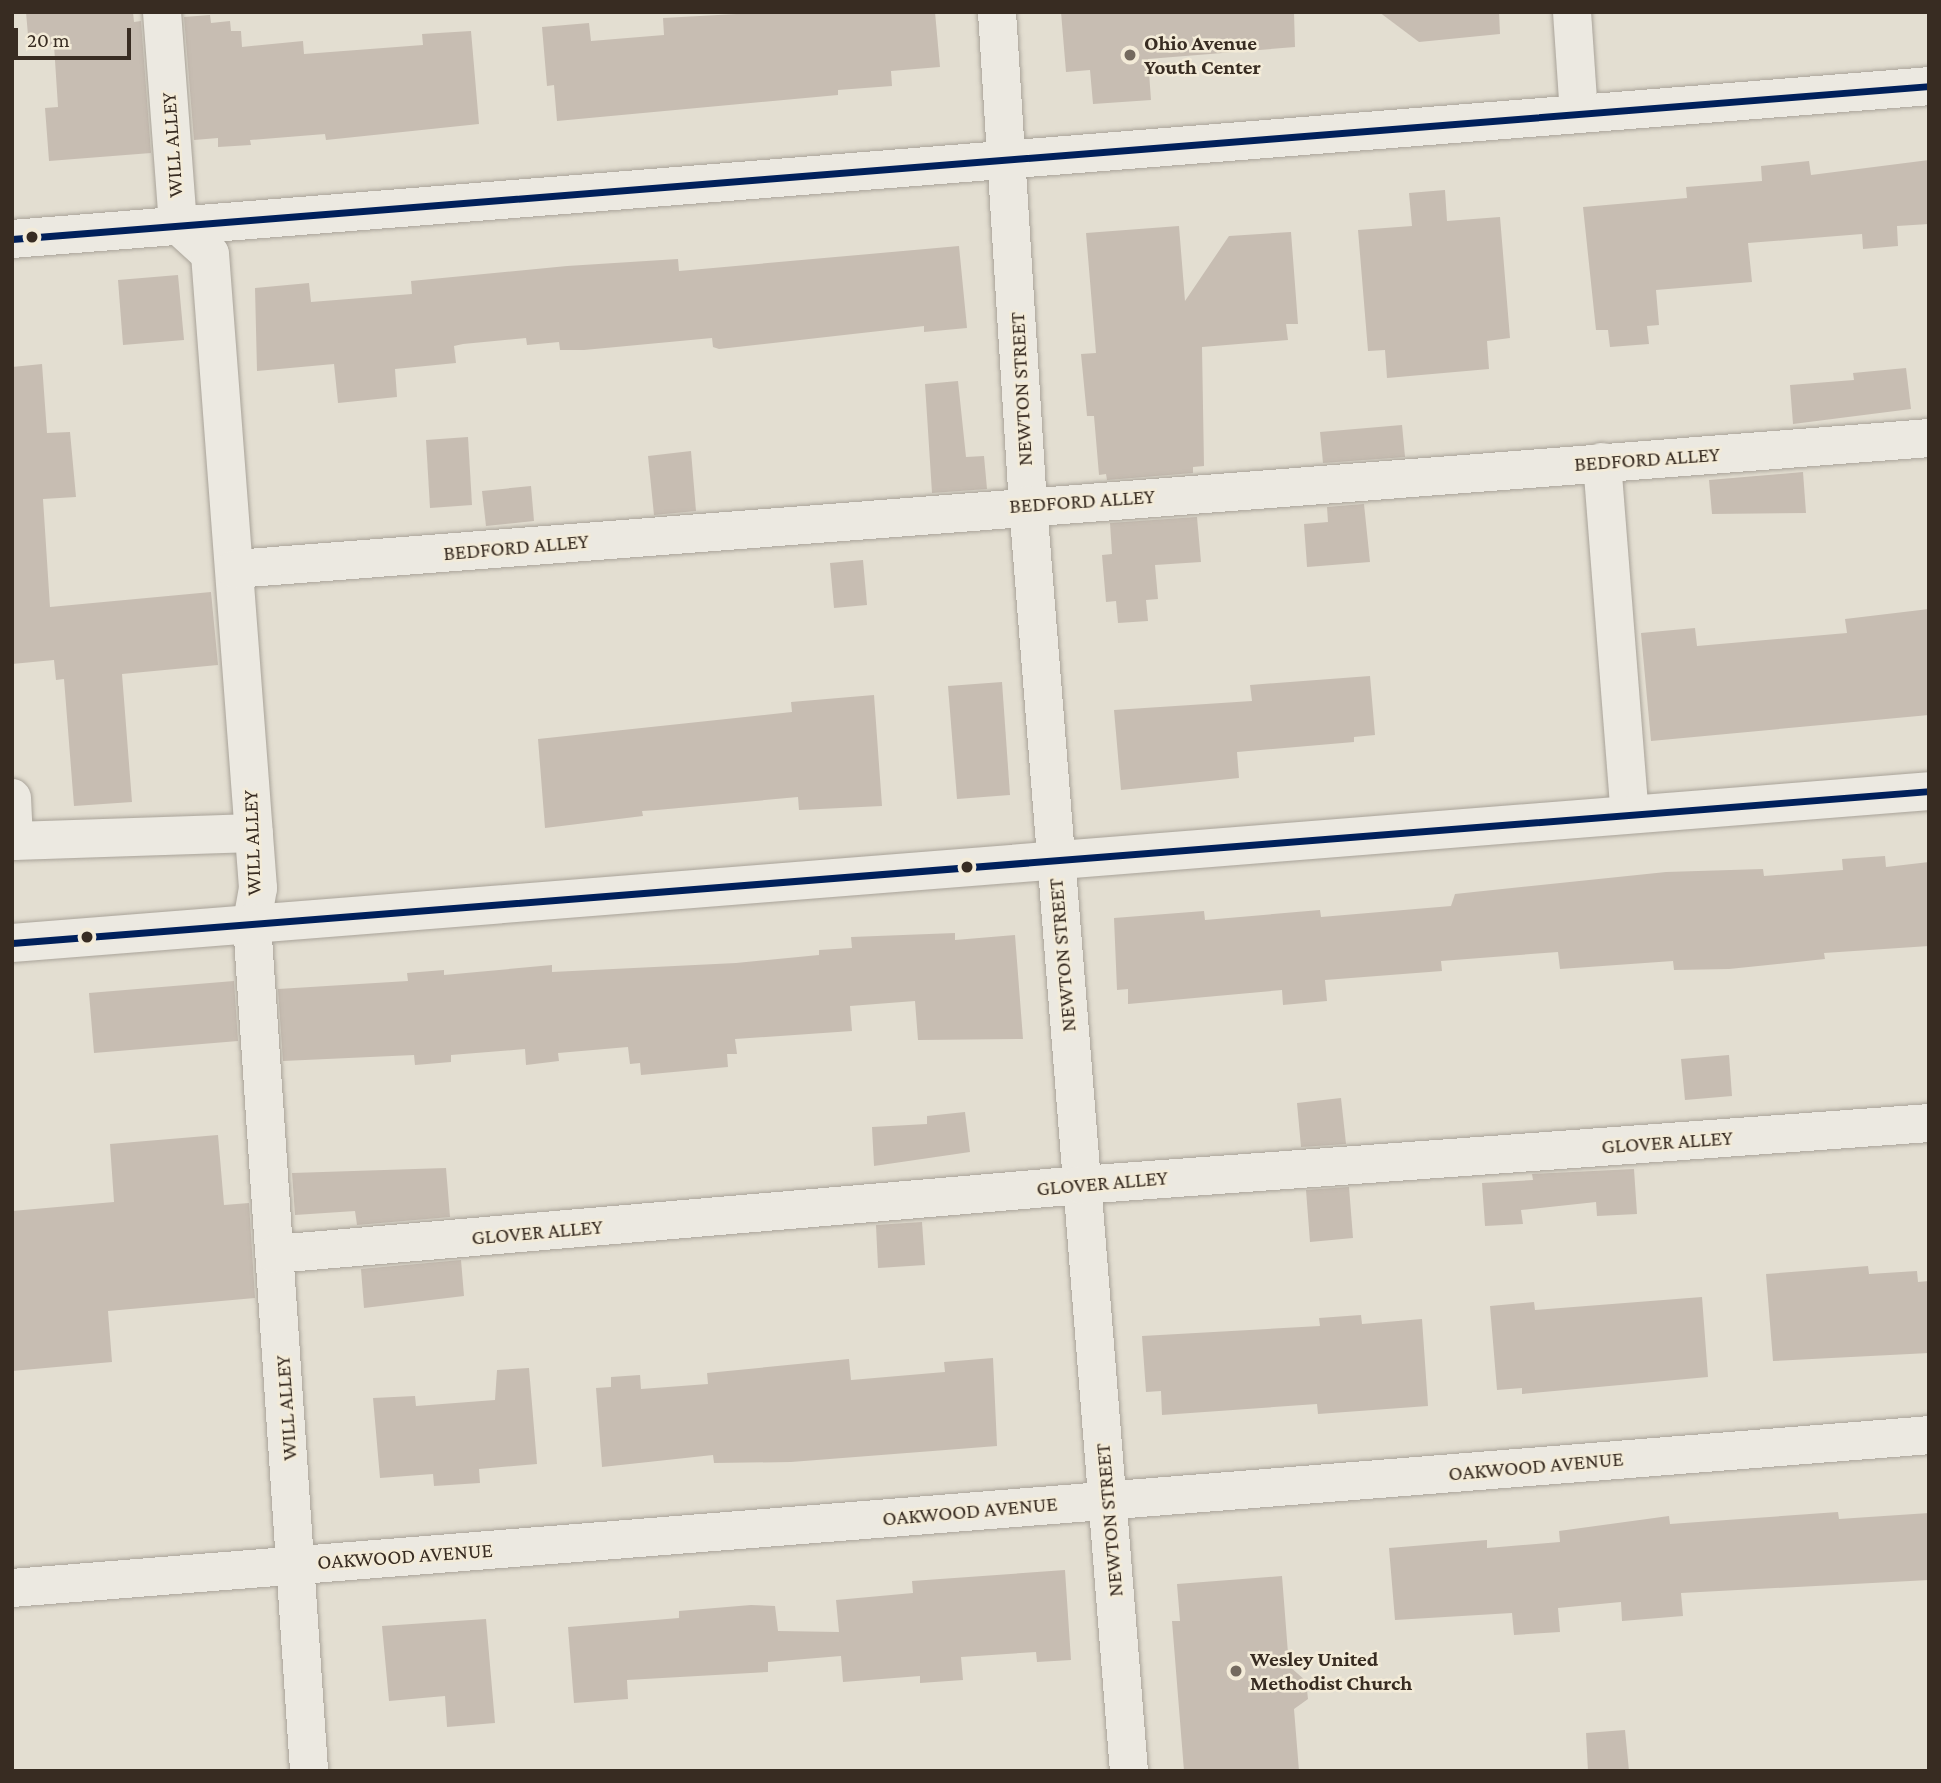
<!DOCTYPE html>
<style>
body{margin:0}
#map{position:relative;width:1941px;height:1783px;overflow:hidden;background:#e3ded1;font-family:"Crimson Pro",serif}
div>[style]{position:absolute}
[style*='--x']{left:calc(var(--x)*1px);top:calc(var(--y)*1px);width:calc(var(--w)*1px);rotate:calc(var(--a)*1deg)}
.building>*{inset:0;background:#c7bdb2}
.roads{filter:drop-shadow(0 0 2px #a9a399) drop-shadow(0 0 2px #a9a399)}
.minor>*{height:38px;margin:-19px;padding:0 19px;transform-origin:19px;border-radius:19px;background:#ece9e1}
.bus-1>*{height:7px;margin:-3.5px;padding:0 3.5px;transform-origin:3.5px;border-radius:3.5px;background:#00205b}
.dots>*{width:19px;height:19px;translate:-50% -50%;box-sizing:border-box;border:4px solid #f3ebd8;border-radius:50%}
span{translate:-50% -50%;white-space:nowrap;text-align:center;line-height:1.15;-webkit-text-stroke:5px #f3ebd8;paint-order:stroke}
.poi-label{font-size:21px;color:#382c22;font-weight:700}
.left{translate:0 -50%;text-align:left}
.street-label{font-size:21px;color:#382c22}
.frame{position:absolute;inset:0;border:14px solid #382c22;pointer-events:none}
.scale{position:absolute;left:14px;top:28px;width:117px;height:32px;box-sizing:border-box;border:4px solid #382c22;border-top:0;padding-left:9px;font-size:21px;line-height:24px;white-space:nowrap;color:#382c22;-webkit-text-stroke:5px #f3ebd8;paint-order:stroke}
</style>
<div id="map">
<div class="building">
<div style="clip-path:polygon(26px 12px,133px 12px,134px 22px,141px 21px,151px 153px,49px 161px,45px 108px,58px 107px,54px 45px,29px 47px)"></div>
<div style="clip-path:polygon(774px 12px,935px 12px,940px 67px,891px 71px,892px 86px,838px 90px,838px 95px,557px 121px,554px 85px,547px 86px,542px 27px,589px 23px,591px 41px,664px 35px,663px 18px)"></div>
<div style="clip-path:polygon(1061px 12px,1294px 12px,1295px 47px,1148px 59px,1151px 100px,1093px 104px,1090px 70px,1066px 72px)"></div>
<div style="clip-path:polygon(1379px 12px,1499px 12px,1500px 34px,1419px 42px)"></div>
<div style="clip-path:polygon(210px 15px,211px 23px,230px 21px,231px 31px,241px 31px,242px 47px,303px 41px,304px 54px,423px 45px,422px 34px,471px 31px,479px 124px,326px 140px,325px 134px,250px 140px,251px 145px,218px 147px,218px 138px,194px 140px,184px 17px)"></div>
<div style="clip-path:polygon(1929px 160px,1929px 224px,1897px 226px,1898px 246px,1863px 249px,1862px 234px,1748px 243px,1752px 282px,1656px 290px,1659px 325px,1647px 326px,1649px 344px,1610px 347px,1608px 330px,1596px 330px,1583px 207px,1687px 198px,1686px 187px,1762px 181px,1761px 166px,1809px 161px,1811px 175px)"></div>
<div style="clip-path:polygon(1445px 190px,1447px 221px,1500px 217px,1510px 338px,1487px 341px,1489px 369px,1387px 378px,1385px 350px,1368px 351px,1358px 230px,1412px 226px,1409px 193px)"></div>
<div style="clip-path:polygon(1179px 226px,1185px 301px,1229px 236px,1291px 232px,1298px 324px,1286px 324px,1288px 340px,1202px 347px,1204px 466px,1193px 467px,1193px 473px,1107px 480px,1106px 474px,1099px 475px,1094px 416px,1087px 416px,1081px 354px,1096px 353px,1086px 233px)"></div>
<div style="clip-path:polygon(959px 246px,967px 328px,924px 332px,924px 326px,719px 349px,713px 347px,712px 338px,584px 350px,560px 350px,559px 342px,527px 345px,526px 338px,463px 344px,454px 346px,456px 363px,395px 369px,397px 397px,338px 403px,334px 364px,257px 371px,255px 288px,309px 283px,311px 302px,412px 294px,411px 281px,567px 266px,678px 259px,679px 271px)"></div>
<div style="clip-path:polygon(178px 275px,184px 340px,123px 345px,118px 280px)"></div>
<div style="clip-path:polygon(42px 364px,47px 433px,70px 432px,76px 497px,43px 499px,50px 607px,211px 592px,218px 665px,122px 674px,132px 802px,74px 806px,64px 679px,56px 680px,54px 660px,12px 664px,12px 367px)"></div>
<div style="clip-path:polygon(1906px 368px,1911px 409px,1793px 424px,1790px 385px,1854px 380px,1853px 373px)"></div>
<div style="clip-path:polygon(958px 381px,966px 457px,984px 456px,987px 489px,932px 493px,925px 384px)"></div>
<div style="clip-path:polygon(1402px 425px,1405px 457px,1323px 463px,1320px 432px)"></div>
<div style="clip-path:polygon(468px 437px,472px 505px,430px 508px,426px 440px)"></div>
<div style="clip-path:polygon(691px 451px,696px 511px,654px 515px,648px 456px)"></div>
<div style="clip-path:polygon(1803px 472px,1806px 513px,1712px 514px,1709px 480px)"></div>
<div style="clip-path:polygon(531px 486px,534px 521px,486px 526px,482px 491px)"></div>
<div style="clip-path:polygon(1364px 504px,1370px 562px,1307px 567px,1304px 524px,1328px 522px,1327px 507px)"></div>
<div style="clip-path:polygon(1197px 517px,1201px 562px,1155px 565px,1158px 599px,1146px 600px,1148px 621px,1118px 623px,1116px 601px,1106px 602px,1102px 555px,1112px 554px,1110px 523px)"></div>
<div style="clip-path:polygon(863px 560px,867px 605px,834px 608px,830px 563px)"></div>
<div style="clip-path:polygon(1929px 609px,1929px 715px,1651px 741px,1641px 633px,1695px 628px,1697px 646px,1847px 633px,1845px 619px)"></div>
<div style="clip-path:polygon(1370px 676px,1375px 735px,1354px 737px,1354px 742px,1237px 752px,1239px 778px,1121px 790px,1114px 710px,1252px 701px,1250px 685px)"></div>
<div style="clip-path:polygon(1002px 682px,1010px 795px,957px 799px,948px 686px)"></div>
<div style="clip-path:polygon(874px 695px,882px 806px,799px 810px,798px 797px,657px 810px,642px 811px,643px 816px,545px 828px,538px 739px,792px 712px,791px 702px)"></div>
<div style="clip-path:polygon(1885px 856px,1886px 867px,1929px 862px,1929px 946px,1824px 953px,1825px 959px,1729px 969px,1674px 970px,1673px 961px,1560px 969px,1558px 952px,1441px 961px,1442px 971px,1325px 980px,1327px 1001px,1283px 1005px,1282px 990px,1128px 1004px,1128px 989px,1117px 990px,1114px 918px,1204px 911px,1205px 920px,1320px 910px,1321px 917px,1451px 906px,1455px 894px,1666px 872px,1763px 869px,1764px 876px,1843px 870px,1842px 859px)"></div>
<div style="clip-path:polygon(955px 933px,955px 940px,1015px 935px,1023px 1039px,918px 1040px,915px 1001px,850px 1006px,852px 1031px,735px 1039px,737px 1054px,727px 1054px,728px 1067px,641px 1075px,640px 1063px,630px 1064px,628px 1047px,558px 1053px,559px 1061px,526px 1065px,525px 1049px,451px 1055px,451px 1062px,415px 1065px,414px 1055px,283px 1061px,278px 989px,408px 981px,407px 973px,444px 970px,444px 975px,552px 965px,552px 972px,736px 963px,819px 955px,819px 950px,852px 948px,851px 937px)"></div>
<div style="clip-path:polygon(234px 981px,238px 1041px,94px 1053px,89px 993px)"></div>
<div style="clip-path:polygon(1729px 1055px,1732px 1096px,1685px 1100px,1681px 1059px)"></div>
<div style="clip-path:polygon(1341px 1098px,1346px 1144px,1301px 1147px,1297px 1103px)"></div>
<div style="clip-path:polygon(965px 1112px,970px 1152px,874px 1166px,872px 1127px,927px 1124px,927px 1116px)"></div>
<div style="clip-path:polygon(218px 1135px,224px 1205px,249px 1203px,255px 1298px,108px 1311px,112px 1362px,12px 1371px,12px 1211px,114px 1202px,110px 1144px)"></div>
<div style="clip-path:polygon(446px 1168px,450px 1217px,357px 1225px,355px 1211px,295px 1215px,292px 1173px)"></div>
<div style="clip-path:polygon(1634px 1169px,1637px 1214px,1597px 1216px,1596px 1202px,1521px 1210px,1523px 1224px,1485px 1226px,1482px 1183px,1533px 1180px,1532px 1174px)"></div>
<div style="clip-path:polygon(1349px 1187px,1353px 1238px,1310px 1242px,1306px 1190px)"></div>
<div style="clip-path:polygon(922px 1222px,925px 1265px,878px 1268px,876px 1225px)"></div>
<div style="clip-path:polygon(461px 1260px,464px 1296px,364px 1308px,361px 1269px)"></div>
<div style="clip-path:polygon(1868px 1266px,1869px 1274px,1917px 1271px,1918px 1282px,1929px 1281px,1929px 1353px,1773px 1361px,1766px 1274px)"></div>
<div style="clip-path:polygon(1702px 1297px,1708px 1377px,1522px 1394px,1522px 1388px,1497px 1390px,1490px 1306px,1534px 1302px,1535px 1310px)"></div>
<div style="clip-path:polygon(1361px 1315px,1362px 1324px,1422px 1319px,1428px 1406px,1318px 1414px,1317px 1404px,1162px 1415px,1161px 1391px,1146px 1392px,1142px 1336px,1320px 1326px,1319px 1318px)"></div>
<div style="clip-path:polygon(993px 1358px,997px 1446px,791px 1462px,714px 1463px,713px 1455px,602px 1467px,596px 1388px,611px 1387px,611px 1377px,640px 1375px,641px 1389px,708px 1384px,707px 1373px,849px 1359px,851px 1380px,945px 1372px,944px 1362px)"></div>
<div style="clip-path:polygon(529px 1368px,537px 1464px,479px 1469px,480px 1483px,434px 1486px,433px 1474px,380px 1478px,373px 1398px,415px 1396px,416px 1406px,495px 1400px,497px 1370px)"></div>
<div style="clip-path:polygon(1838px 1512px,1839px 1519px,1929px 1513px,1929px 1580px,1681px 1593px,1683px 1616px,1622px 1621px,1621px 1602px,1558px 1608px,1560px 1632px,1514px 1635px,1512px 1613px,1395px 1620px,1389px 1548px,1487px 1540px,1487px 1548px,1560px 1542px,1559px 1531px,1669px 1516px,1670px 1524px)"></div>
<div style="clip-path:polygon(1065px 1570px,1071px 1660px,1037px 1662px,1036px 1652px,961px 1657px,963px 1680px,920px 1683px,920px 1676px,843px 1682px,841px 1656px,768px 1662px,768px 1672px,627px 1680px,628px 1699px,574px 1703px,568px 1627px,679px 1618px,679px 1611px,751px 1605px,775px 1606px,778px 1631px,839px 1632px,836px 1600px,913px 1593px,912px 1581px)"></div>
<div style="clip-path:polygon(1282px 1576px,1289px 1666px,1306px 1681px,1308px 1699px,1294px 1709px,1299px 1771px,1184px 1771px,1172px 1621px,1180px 1621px,1177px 1584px)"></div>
<div style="clip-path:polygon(486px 1619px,495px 1723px,447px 1727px,445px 1696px,389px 1701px,382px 1626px)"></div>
<div style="clip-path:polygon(1625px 1730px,1629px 1771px,1588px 1771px,1586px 1733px)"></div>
</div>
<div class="roads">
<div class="minor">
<div style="--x:162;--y:12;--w:214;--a:85.7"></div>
<div style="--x:178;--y:225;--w:43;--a:42.2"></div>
<div style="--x:210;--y:254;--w:636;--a:85.67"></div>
<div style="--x:258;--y:888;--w:36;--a:100"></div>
<div style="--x:252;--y:923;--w:850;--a:86.15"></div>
<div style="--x:997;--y:12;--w:494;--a:86.4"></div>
<div style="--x:1028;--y:505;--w:1270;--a:85.44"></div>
<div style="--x:1572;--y:12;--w:102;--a:86.1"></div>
<div style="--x:12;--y:239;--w:1923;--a:-4.56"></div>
<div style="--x:1602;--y:462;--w:353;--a:85.5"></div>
<div style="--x:235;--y:569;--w:1699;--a:-4.42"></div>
<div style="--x:12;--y:798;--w:43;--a:87.3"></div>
<div style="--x:14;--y:841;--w:240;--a:-1.9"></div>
<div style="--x:12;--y:943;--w:1923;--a:-4.53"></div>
<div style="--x:275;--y:1254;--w:809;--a:-4.89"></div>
<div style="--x:1081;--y:1185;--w:850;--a:-4.18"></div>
<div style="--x:12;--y:1588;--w:1923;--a:-4.56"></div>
</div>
</div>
<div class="bus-1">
<div style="--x:12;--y:239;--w:1923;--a:-4.56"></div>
<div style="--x:12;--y:943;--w:1923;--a:-4.53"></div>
</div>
<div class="dots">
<div style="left:1130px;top:55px;background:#746a5f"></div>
<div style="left:32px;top:237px;background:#382c22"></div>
<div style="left:967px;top:867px;background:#382c22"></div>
<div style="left:87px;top:937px;background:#382c22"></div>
<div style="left:1236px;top:1671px;background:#746a5f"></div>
</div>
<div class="poi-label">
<span class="left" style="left:1144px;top:55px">Ohio Avenue<br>Youth Center</span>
<span class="left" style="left:1250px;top:1671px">Wesley United<br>Methodist Church</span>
</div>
<div class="street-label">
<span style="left:172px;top:145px;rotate:-94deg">WILL ALLEY</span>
<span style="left:1021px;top:389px;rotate:-93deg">NEWTON STREET</span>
<span style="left:1647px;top:459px;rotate:-4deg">BEDFORD ALLEY</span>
<span style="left:1082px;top:501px;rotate:-4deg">BEDFORD ALLEY</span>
<span style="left:516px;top:547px;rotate:-5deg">BEDFORD ALLEY</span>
<span style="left:252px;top:843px;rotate:-92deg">WILL ALLEY</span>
<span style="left:1062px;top:955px;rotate:-95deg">NEWTON STREET</span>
<span style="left:1667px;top:1142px;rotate:-4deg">GLOVER ALLEY</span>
<span style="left:1102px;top:1183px;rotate:-5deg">GLOVER ALLEY</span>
<span style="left:537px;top:1232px;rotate:-5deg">GLOVER ALLEY</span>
<span style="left:286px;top:1408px;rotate:-94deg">WILL ALLEY</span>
<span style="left:1536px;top:1466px;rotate:-5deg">OAKWOOD AVENUE</span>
<span style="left:970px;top:1511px;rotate:-5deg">OAKWOOD AVENUE</span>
<span style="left:1109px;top:1520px;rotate:-95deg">NEWTON STREET</span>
<span style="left:405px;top:1556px;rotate:-4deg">OAKWOOD AVENUE</span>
</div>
<div class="frame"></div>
<div class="scale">20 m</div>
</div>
